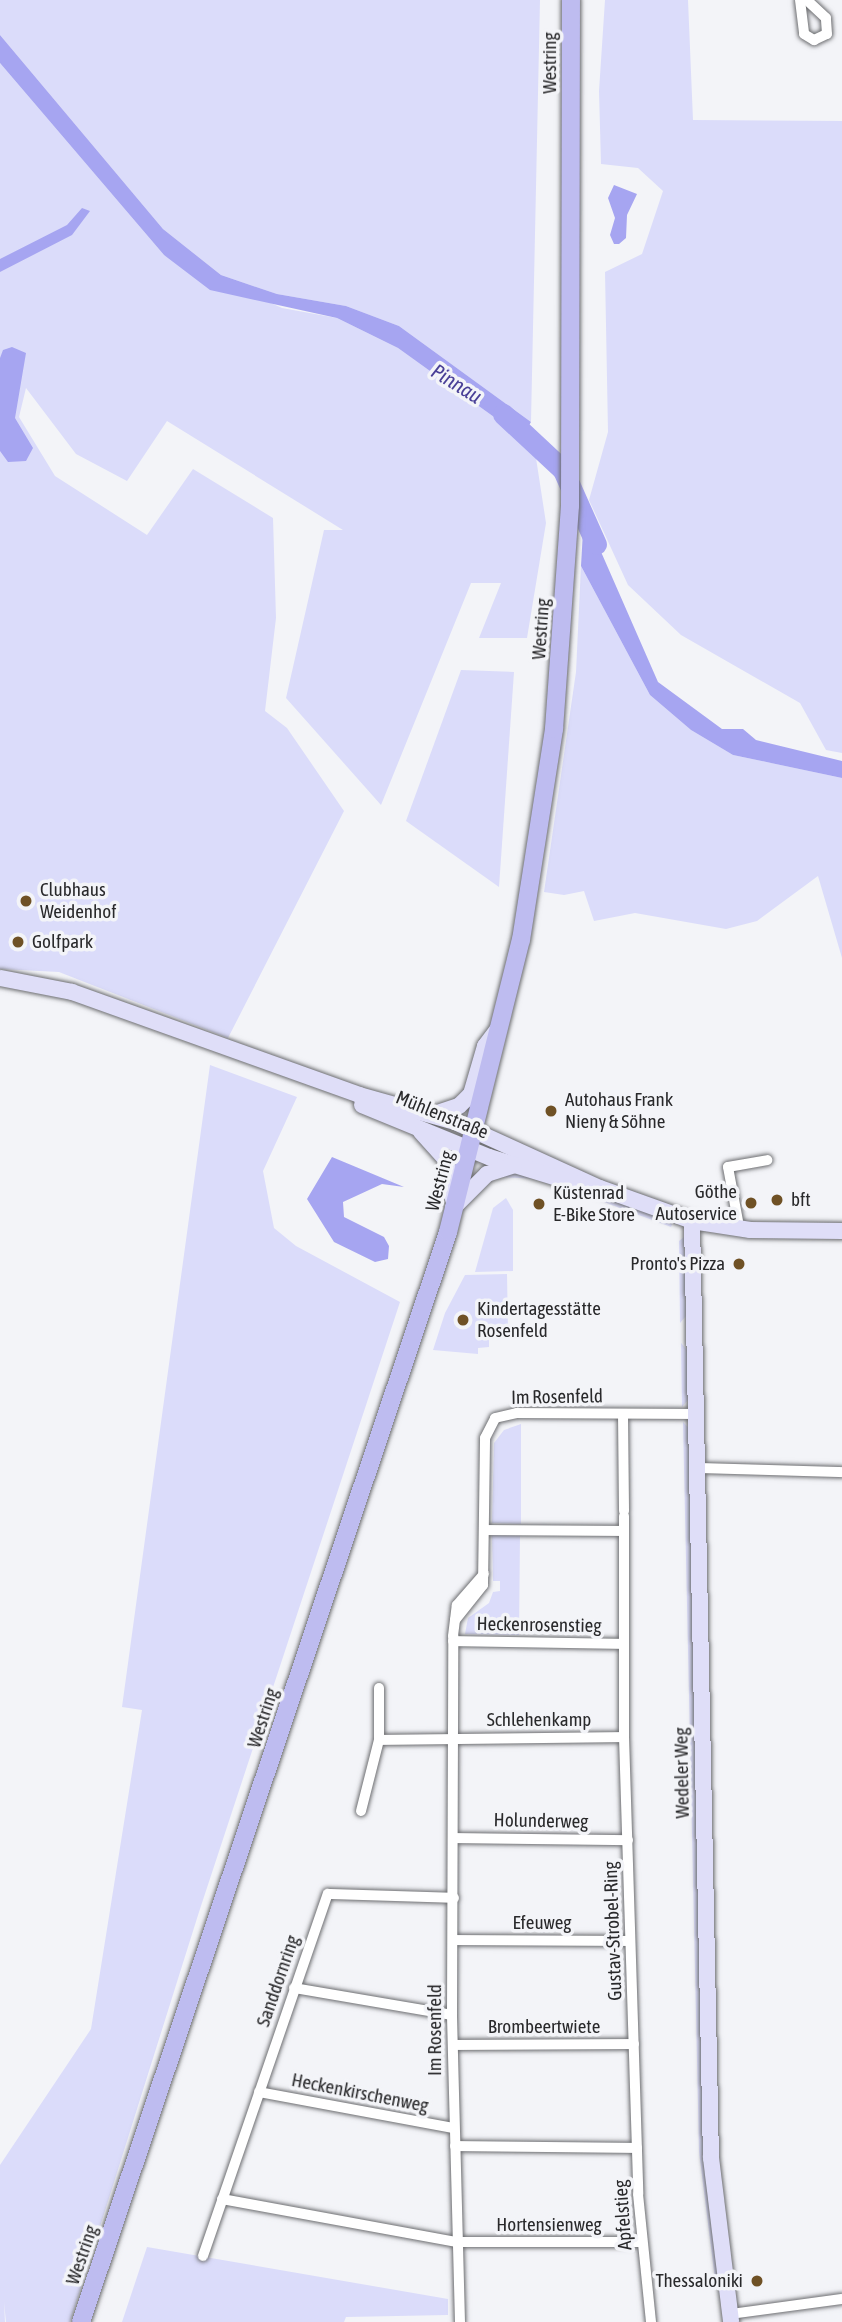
<!DOCTYPE html>
<meta charset="utf-8">
<style>
body{margin:0}
#map{position:relative;width:842px;height:2322px;overflow:hidden;background:#f3f4f8;font-family:"Asap Condensed",sans-serif}
div>[style]{position:absolute}
[style*='--x']{left:calc(var(--x)*1px);top:calc(var(--y)*1px);width:calc(var(--w)*1px);rotate:calc(var(--a)*1deg)}
.green>*{inset:0;background:#dbdcfa}
.water>*{inset:0;background:#a6a5f1}
.river>*{height:21px;margin:-10.5px;padding:0 10.5px;transform-origin:10.5px;border-radius:10.5px;background:#a6a5f1}
.roads{filter:drop-shadow(0 0 2px #6d6e71) drop-shadow(0 0 2px #6d6e71)}
.street>*{height:10px;margin:-5px;padding:0 5px;transform-origin:5px;border-radius:5px;background:#fff}
.secondary>*{height:16px;margin:-8px;padding:0 8px;transform-origin:8px;border-radius:8px;background:#dfdef8}
.primary>*{height:18px;margin:-9px;padding:0 9px;transform-origin:9px;border-radius:9px;background:#bebcf0}
.dots>*{width:19px;height:19px;translate:-50% -50%;box-sizing:border-box;border:4px solid #f3f4f8;border-radius:50%}
span{translate:-50% -50%;white-space:nowrap;text-align:center;line-height:1.15;-webkit-text-stroke:7px #f3f4f8;paint-order:stroke}
.street-label{font-size:19px;color:#29292b}
.poi-label{font-size:19px;color:#29292b}
.left{translate:0 -50%;text-align:left}
.right{translate:-100% -50%;text-align:right}
.water-label{font-size:21px;color:#4a4097;font-style:italic}
</style>
<div id="map">
<div class="green">
<div style="clip-path:polygon(0 0,540px 0,531px 422px,399px 326px,346px 306px,277px 294px,221px 275px,163px 229px,0 35px)"></div>
<div style="clip-path:polygon(605px 0,688px 0,693px 120px,842px 121px,842px 753px,826px 750px,800px 703px,681px 635px,628px 585px,589px 500px,608px 432px,605px 272px,642px 254px,663px 191px,638px 168px,601px 164px,599px 91px)"></div>
<div style="clip-path:polygon(0 63px,164px 255px,282px 308px,337px 318px,398px 348px,522px 437px,536px 458px,546px 523px,527px 638px,479px 638px,501px 583px,471px 583px,381px 805px,286px 698px,324px 530px,343px 530px,167px 421px,127px 481px,76px 454px,26px 388px,19px 417px,55px 476px,147px 535px,193px 469px,273px 518px,276px 618px,265px 711px,287px 728px,344px 811px,228px 1038px,59px 972px,0 969px)"></div>
<div style="clip-path:polygon(581px 566px,650px 695px,691px 730px,733px 755px,842px 778px,842px 958px,818px 876px,757px 921px,726px 929px,635px 913px,594px 921px,584px 891px,564px 895px,544px 892px,576px 672px)"></div>
<div style="clip-path:polygon(461px 670px,514px 672px,499px 887px,406px 821px)"></div>
<div style="clip-path:polygon(210px 1065px,297px 1097px,263px 1171px,274px 1228px,296px 1246px,400px 1302px,199px 1912px,70px 2322px,6px 2322px,4px 2302px,5px 2322px,0 2322px,0 2165px,91px 2029px,142px 1710px,122px 1707px)"></div>
<div style="clip-path:polygon(513px 1171px,557px 1180px,673px 1222px,671px 1227px,542px 1179px,500px 1177px)"></div>
<div style="clip-path:polygon(506px 1198px,513px 1210px,513px 1271px,475px 1272px,493px 1208px)"></div>
<div style="clip-path:polygon(684px 1237px,686px 1316px,680px 1323px,679px 1241px)"></div>
<div style="clip-path:polygon(507px 1274px,508px 1331px,489px 1332px,489px 1347px,478px 1348px,478px 1354px,433px 1350px,445px 1313px,465px 1275px)"></div>
<div style="clip-path:polygon(681px 1343px,688px 1351px,689px 1399px,682px 1407px)"></div>
<div style="clip-path:polygon(683px 1422px,689px 1428px,704px 2152px,722px 2287px,716px 2287px,699px 2152px)"></div>
<div style="clip-path:polygon(521px 1424px,521px 1524px,492px 1523px,494px 1443px,504px 1430px)"></div>
<div style="clip-path:polygon(492px 1535px,520px 1535px,519px 1635px,465px 1634px,468px 1618px,489px 1603px,493px 1592px,500px 1591px,500px 1581px,493px 1581px)"></div>
<div style="clip-path:polygon(147px 2247px,448px 2299px,448px 2315px,346px 2317px,344px 2322px,122px 2322px)"></div>
</div>
<div class="water">
<div style="clip-path:polygon(0 35px,163px 229px,221px 275px,277px 294px,346px 306px,399px 326px,531px 422px,522px 437px,398px 348px,337px 318px,210px 290px,164px 255px,0 63px)"></div>
<div style="clip-path:polygon(614px 185px,637px 194px,627px 215px,626px 238px,619px 244px,614px 244px,610px 235px,615px 218px,608px 198px)"></div>
<div style="clip-path:polygon(82px 208px,90px 211px,72px 235px,0 272px,0 259px,67px 225px)"></div>
<div style="clip-path:polygon(12px 347px,26px 353px,15px 418px,33px 448px,26px 461px,8px 462px,0 451px,0 358px,3px 350px)"></div>
<div style="clip-path:polygon(584px 513px,658px 682px,722px 729px,743px 729px,756px 740px,842px 761px,842px 778px,733px 755px,691px 730px,650px 695px,581px 566px)"></div>
<div style="clip-path:polygon(332px 1157px,404px 1187px,382px 1184px,343px 1202px,344px 1217px,384px 1237px,389px 1246px,388px 1259px,375px 1262px,334px 1242px,307px 1199px)"></div>
</div>
<div class="river">
<div style="--x:503;--y:414;--w:82;--a:43"></div>
<div style="--x:563;--y:470;--w:81;--a:66"></div>
</div>
<div class="roads">
<div class="street">
<div style="--x:800;--y:0;--w:34;--a:83"></div>
<div style="--x:804;--y:34;--w:12;--a:31"></div>
<div style="--x:814;--y:40;--w:14;--a:-25"></div>
<div style="--x:827;--y:34;--w:16;--a:-94"></div>
<div style="--x:826;--y:18;--w:26;--a:-137"></div>
<div style="--x:738;--y:1221;--w:55;--a:-100.5"></div>
<div style="--x:728;--y:1167;--w:40;--a:-10"></div>
<div style="--x:623;--y:1414;--w:97;--a:89.4"></div>
<div style="--x:696;--y:1468;--w:146;--a:1.6"></div>
<div style="--x:624;--y:1516;--w:221;--a:90"></div>
<div style="--x:624;--y:1737;--w:457;--a:88.2"></div>
<div style="--x:638;--y:2194;--w:129;--a:84.2"></div>
<div style="--x:486;--y:1530;--w:137;--a:0.4"></div>
<div style="--x:455;--y:1620;--w:45;--a:-51.3"></div>
<div style="--x:483;--y:1585;--w:147;--a:-89.2"></div>
<div style="--x:485;--y:1438;--w:22;--a:-63"></div>
<div style="--x:495;--y:1418;--w:23;--a:-13"></div>
<div style="--x:517;--y:1413;--w:178;--a:0.3"></div>
<div style="--x:453;--y:1641;--w:171;--a:1"></div>
<div style="--x:379;--y:1688;--w:52;--a:90"></div>
<div style="--x:361;--y:1811;--w:73;--a:-75.8"></div>
<div style="--x:379;--y:1740;--w:245;--a:-0.7"></div>
<div style="--x:455;--y:1838;--w:173;--a:0.7"></div>
<div style="--x:453;--y:1940;--w:177;--a:0.3"></div>
<div style="--x:294;--y:1988;--w:160;--a:9.7"></div>
<div style="--x:453;--y:2045;--w:181;--a:-0.3"></div>
<div style="--x:259;--y:2092;--w:198;--a:10.5"></div>
<div style="--x:455;--y:2146;--w:182;--a:0.6"></div>
<div style="--x:222;--y:2199;--w:239;--a:10.4"></div>
<div style="--x:457;--y:2242;--w:185;--a:0"></div>
<div style="--x:203;--y:2256;--w:383;--a:-71"></div>
<div style="--x:328;--y:1894;--w:126;--a:1.8"></div>
<div style="--x:731;--y:2314;--w:112;--a:-7.7"></div>
<div style="--x:460;--y:2322;--w:307;--a:-91.5"></div>
<div style="--x:452;--y:2015;--w:379;--a:-89.8"></div>
<div style="--x:453;--y:1636;--w:31;--a:-83"></div>
<div style="--x:457;--y:1605;--w:41;--a:-48.9"></div>
</div>
<div class="secondary">
<div style="--x:0;--y:978;--w:73;--a:11"></div>
<div style="--x:72;--y:992;--w:305;--a:19.7"></div>
<div style="--x:359;--y:1095;--w:100;--a:15.7"></div>
<div style="--x:455;--y:1122;--w:159;--a:24.5"></div>
<div style="--x:600;--y:1188;--w:98;--a:19.7"></div>
<div style="--x:692;--y:1221;--w:59;--a:8.8"></div>
<div style="--x:750;--y:1230;--w:92;--a:0.6"></div>
<div style="--x:362;--y:1105;--w:137;--a:22.3"></div>
<div style="--x:489;--y:1157;--w:92;--a:17.1"></div>
<div style="--x:434;--y:1114;--w:26;--a:-18"></div>
<div style="--x:459;--y:1106;--w:17;--a:-45"></div>
<div style="--x:471;--y:1094;--w:50;--a:-73.7"></div>
<div style="--x:485;--y:1046;--w:20;--a:-53"></div>
<div style="--x:421;--y:1132;--w:39;--a:48"></div>
<div style="--x:447;--y:1161;--w:39;--a:81"></div>
<div style="--x:453;--y:1208;--w:48;--a:-45"></div>
<div style="--x:487;--y:1174;--w:28;--a:-18"></div>
<div style="--x:692;--y:1221;--w:937;--a:88.84"></div>
<div style="--x:711;--y:2158;--w:165;--a:83"></div>
</div>
<div class="primary">
<div style="--x:81;--y:2322;--w:1150;--a:-71.39"></div>
<div style="--x:448;--y:1232;--w:301;--a:-76"></div>
<div style="--x:521;--y:940;--w:214;--a:-81.1"></div>
<div style="--x:554;--y:729;--w:224;--a:-85.9"></div>
<div style="--x:570;--y:506;--w:506;--a:-89.89"></div>
</div>
</div>
<div class="dots">
<div style="left:26px;top:901px;background:#6f5125"></div>
<div style="left:18px;top:942px;background:#6f5125"></div>
<div style="left:551px;top:1111px;background:#6f5125"></div>
<div style="left:777px;top:1200px;background:#6f5125"></div>
<div style="left:751px;top:1203px;background:#6f5125"></div>
<div style="left:539px;top:1204px;background:#6f5125"></div>
<div style="left:739px;top:1264px;background:#6f5125"></div>
<div style="left:463px;top:1320px;background:#6f5125"></div>
<div style="left:757px;top:2281px;background:#6f5125"></div>
</div>
<div class="street-label">
<span style="left:550px;top:63px;rotate:-90deg">Westring</span>
<span style="left:541px;top:629px;rotate:-86deg">Westring</span>
<span style="left:442px;top:1115px;rotate:22deg">Mühlenstraße</span>
<span style="left:440px;top:1181px;rotate:-75deg">Westring</span>
<span style="left:557px;top:1397px;rotate:-1deg">Im Rosenfeld</span>
<span style="left:539px;top:1625px;rotate:1deg">Heckenrosenstieg</span>
<span style="left:263px;top:1718px;rotate:-72deg">Westring</span>
<span style="left:539px;top:1720px">Schlehenkamp</span>
<span style="left:682px;top:1773px;rotate:-91deg">Wedeler Weg</span>
<span style="left:541px;top:1821px;rotate:1deg">Holunderweg</span>
<span style="left:542px;top:1923px">Efeuweg</span>
<span style="left:613px;top:1931px;rotate:-92deg">Gustav-Strobel-Ring</span>
<span style="left:278px;top:1981px;rotate:-71deg">Sanddornring</span>
<span style="left:544px;top:2027px">Brombeertwiete</span>
<span style="left:435px;top:2030px;rotate:-90deg">Im Rosenfeld</span>
<span style="left:360px;top:2093px;rotate:11deg">Heckenkirschenweg</span>
<span style="left:623px;top:2215px;rotate:-94deg">Apfelstieg</span>
<span style="left:549px;top:2225px">Hortensienweg</span>
<span style="left:82px;top:2255px;rotate:-71deg">Westring</span>
</div>
<div class="poi-label">
<span class="left" style="left:40px;top:901px">Clubhaus<br>Weidenhof</span>
<span class="left" style="left:32px;top:942px">Golfpark</span>
<span class="left" style="left:565px;top:1111px">Autohaus Frank<br>Nieny &amp; Söhne</span>
<span class="right" style="left:737px;top:1203px">Göthe<br>Autoservice</span>
<span class="left" style="left:553px;top:1204px">Küstenrad<br>E-Bike Store</span>
<span class="left" style="left:791px;top:1200px">bft</span>
<span class="right" style="left:725px;top:1264px">Pronto's Pizza</span>
<span class="left" style="left:477px;top:1320px">Kindertagesstätte<br>Rosenfeld</span>
<span class="right" style="left:743px;top:2281px">Thessaloniki</span>
</div>
<div class="water-label">
<span style="left:457px;top:383px;rotate:32deg">Pinnau</span>
</div>
</div>
